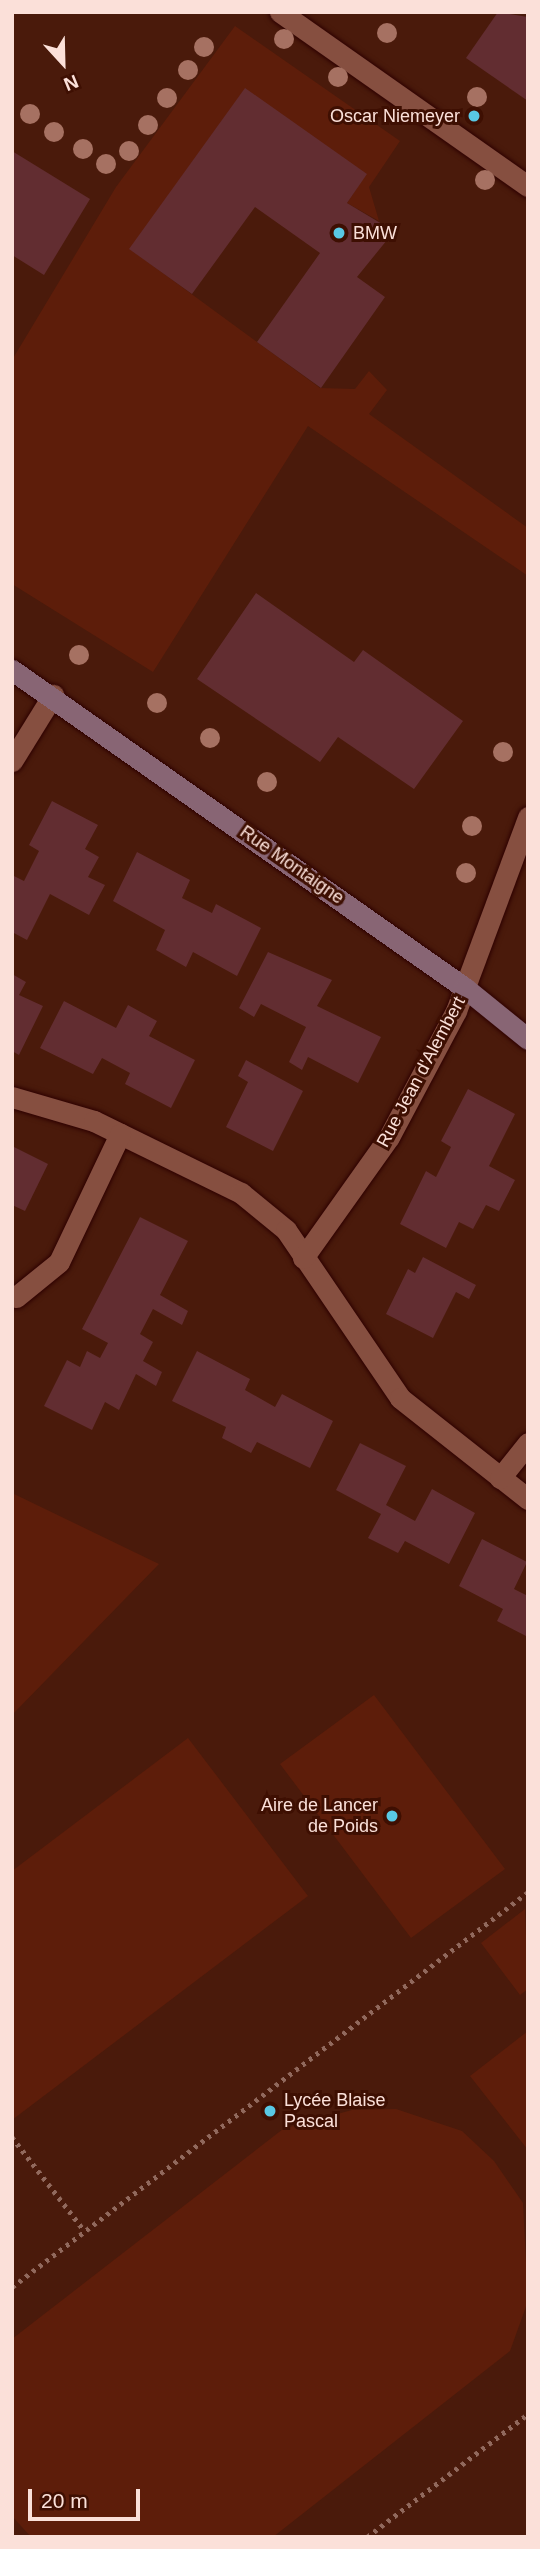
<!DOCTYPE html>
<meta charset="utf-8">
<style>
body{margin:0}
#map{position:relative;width:540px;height:2549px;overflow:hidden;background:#4a1a0b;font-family:Helvetica,sans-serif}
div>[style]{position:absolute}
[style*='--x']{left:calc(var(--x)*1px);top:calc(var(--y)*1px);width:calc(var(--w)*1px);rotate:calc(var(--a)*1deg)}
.green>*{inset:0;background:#5d1d0a}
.building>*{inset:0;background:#622d31}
.path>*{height:4.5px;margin-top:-2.25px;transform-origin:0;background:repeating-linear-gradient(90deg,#91695d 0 3.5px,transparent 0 8.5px)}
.roads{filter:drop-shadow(0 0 2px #2e0100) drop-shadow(0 0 2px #2e0100)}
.street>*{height:21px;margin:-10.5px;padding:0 10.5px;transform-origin:10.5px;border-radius:10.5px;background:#864f40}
.secondary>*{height:21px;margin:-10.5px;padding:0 10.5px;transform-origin:10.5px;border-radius:10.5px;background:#886574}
.trees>*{width:20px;height:20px;margin:-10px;border-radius:50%;background:#a67162}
.dots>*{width:19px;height:19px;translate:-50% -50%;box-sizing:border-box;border:4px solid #3e0f02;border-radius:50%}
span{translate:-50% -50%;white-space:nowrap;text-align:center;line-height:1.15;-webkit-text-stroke:6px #3e0f02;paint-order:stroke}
.poi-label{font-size:18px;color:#fbe0d9}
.right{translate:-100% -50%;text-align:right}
.left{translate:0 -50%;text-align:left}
.street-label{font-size:18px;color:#fbe0d9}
.frame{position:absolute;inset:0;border:14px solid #fbe0d9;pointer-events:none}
.north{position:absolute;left:28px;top:28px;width:70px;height:70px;-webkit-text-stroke:5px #3e0f02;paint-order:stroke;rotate:158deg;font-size:19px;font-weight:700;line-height:28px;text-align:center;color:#fbe0d9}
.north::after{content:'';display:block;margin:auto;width:24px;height:32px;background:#fbe0d9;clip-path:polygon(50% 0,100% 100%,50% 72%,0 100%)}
.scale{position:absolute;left:28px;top:2489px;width:112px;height:32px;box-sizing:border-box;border:4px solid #fbe0d9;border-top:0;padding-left:9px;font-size:21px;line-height:24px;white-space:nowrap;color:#fbe0d9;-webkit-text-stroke:5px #3e0f02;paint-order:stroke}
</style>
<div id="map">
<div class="green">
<div style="clip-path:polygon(235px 26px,400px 141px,369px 187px,379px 221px,347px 203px,366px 174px,245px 89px,130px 249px,320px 388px,355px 389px,369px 371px,387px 390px,369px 414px,528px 528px,528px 576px,308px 426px,153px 672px,12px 584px,12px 360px,116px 187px)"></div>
<div style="clip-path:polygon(12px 1493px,159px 1564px,12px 1715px)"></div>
<div style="clip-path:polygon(374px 1695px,505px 1869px,411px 1938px,280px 1764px)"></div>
<div style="clip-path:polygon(188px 1738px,308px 1896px,12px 2120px,12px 1871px)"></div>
<div style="clip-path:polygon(525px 1909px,528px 1989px,520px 1995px,481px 1943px)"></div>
<div style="clip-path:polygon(528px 2031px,528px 2150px,470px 2076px)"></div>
<div style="clip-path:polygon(396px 2109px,462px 2131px,494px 2161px,523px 2203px,528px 2301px,510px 2351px,273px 2537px,31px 2537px,12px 2516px,12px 2339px,283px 2129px,352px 2110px)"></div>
</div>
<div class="building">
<div style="clip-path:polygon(498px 12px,528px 17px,528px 101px,466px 58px)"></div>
<div style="clip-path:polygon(245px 88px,367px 174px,347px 203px,387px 227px,387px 240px,357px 277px,385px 297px,321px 388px,257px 342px,320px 253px,255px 207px,192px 294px,129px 249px)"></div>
<div style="clip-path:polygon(12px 151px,90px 199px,44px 275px,12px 255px)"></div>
<div style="clip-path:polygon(256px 593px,354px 662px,363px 650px,463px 721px,414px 789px,338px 737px,320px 762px,197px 679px)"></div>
<div style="clip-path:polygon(52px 801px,98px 825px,85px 849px,99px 857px,88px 877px,105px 885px,89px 915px,50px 894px,27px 940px,12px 932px,12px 875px,24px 881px,39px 851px,29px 845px)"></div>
<div style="clip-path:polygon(137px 852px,190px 880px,182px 898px,212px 913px,216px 904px,261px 928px,237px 976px,193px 952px,186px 967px,156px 950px,165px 930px,113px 901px)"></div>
<div style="clip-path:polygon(268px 952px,332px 980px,317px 1006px,381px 1037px,358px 1083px,308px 1057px,302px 1070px,289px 1062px,306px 1027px,261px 1004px,254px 1017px,239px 1008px)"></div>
<div style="clip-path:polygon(12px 974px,26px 982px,19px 995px,43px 1006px,19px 1055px,12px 1051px)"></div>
<div style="clip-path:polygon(64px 1001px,116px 1028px,128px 1005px,157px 1021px,149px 1036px,195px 1060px,171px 1108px,125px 1084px,130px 1073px,102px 1058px,93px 1074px,40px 1048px)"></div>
<div style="clip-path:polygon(246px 1060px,303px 1091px,273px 1151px,226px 1127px,248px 1082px,238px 1076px)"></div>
<div style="clip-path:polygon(468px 1089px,515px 1114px,489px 1166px,515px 1180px,499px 1211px,486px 1205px,473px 1229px,459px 1222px,446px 1248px,400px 1224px,426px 1171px,436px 1177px,451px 1147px,441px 1141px)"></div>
<div style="clip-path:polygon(12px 1146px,48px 1164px,25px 1211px,12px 1205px)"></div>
<div style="clip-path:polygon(140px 1217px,188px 1241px,160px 1295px,188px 1311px,182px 1325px,153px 1309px,140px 1334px,153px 1342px,143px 1361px,162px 1372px,156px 1386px,136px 1374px,119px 1410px,105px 1402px,92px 1430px,44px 1406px,67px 1360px,80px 1367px,87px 1351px,100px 1358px,108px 1343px,82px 1329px)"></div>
<div style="clip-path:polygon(423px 1257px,476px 1285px,469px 1299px,456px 1292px,433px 1338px,386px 1314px,408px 1269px,415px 1273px)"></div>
<div style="clip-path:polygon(197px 1351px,250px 1379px,245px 1390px,275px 1407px,282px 1394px,333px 1421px,310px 1468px,257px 1442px,251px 1453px,222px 1438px,226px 1427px,172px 1401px)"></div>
<div style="clip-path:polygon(360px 1443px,406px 1466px,386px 1505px,415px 1521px,432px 1489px,475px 1513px,449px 1564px,405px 1541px,398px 1553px,368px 1538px,381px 1514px,336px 1490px)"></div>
<div style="clip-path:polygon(482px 1539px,527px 1562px,514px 1589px,528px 1596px,526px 1636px,497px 1621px,503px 1609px,459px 1586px)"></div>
</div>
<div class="path">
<div style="--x:12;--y:2137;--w:118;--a:52.3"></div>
<div style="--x:12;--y:2287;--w:650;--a:-37.43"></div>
<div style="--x:367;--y:2537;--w:203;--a:-37.4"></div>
</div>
<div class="roads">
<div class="street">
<div style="--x:280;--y:12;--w:303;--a:35.1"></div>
<div style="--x:12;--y:761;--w:78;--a:-58.2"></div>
<div style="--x:12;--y:1097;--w:85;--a:16.3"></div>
<div style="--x:94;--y:1121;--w:164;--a:26.1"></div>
<div style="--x:241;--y:1193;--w:58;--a:39.4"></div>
<div style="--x:286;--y:1230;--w:203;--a:55.8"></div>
<div style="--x:400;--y:1398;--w:163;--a:38.3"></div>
<div style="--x:303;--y:1258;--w:148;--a:-54.6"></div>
<div style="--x:389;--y:1137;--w:143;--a:-62"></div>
<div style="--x:456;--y:1011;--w:207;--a:-69.6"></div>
<div style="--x:16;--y:1297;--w:55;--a:-39.1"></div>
<div style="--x:59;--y:1262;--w:142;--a:-64.5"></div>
<div style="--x:500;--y:1478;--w:45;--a:-51.3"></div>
</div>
<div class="secondary">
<div style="--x:12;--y:670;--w:553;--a:35.07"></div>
<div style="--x:465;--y:988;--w:81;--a:39"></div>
</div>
</div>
<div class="trees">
<div style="left:387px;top:33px"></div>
<div style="left:284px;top:39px"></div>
<div style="left:204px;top:47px"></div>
<div style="left:188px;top:70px"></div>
<div style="left:338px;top:77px"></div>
<div style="left:477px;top:97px"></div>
<div style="left:167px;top:98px"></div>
<div style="left:30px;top:114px"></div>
<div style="left:148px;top:125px"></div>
<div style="left:54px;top:132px"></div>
<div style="left:83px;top:149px"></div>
<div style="left:129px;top:151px"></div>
<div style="left:106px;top:164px"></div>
<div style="left:485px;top:180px"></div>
<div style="left:79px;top:655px"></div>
<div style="left:157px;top:703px"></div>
<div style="left:210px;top:738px"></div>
<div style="left:503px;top:752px"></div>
<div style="left:267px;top:782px"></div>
<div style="left:472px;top:826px"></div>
<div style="left:466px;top:873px"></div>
</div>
<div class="dots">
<div style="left:474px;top:116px;background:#59c8e4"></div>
<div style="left:339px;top:233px;background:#59c8e4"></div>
<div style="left:392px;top:1816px;background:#59c8e4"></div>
<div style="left:270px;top:2111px;background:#59c8e4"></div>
</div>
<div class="poi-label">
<span class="right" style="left:460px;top:116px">Oscar Niemeyer</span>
<span class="left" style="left:353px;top:233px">BMW</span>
<span class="right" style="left:378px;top:1816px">Aire de Lancer<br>de Poids</span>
<span class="left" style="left:284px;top:2111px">Lycée Blaise<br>Pascal</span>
</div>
<div class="street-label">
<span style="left:292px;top:865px;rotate:35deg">Rue Montaigne</span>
<span style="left:421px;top:1072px;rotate:-62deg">Rue Jean d'Alembert</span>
</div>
<div class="frame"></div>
<div class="north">N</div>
<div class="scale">20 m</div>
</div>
